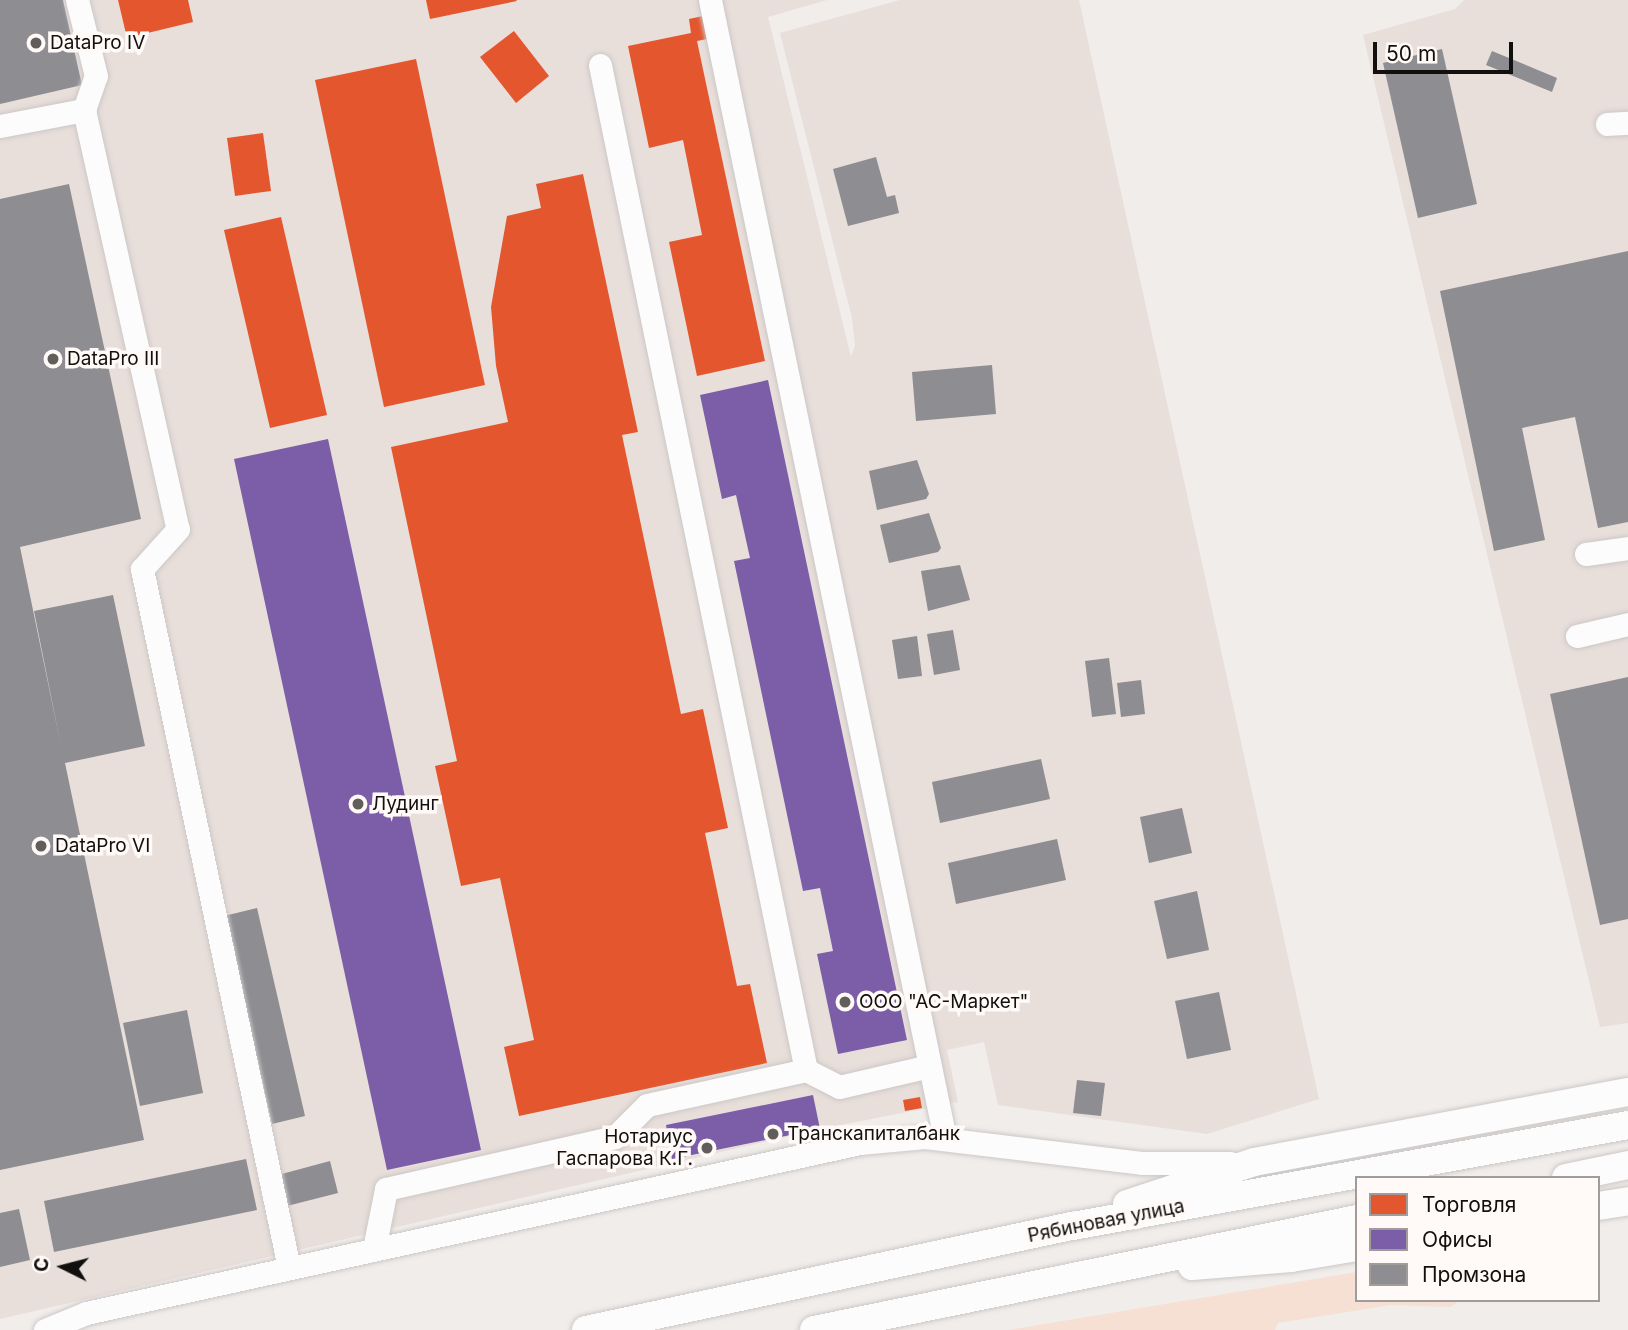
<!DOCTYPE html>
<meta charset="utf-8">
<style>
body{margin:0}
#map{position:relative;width:1628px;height:1330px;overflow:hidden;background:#f1edeb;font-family:Inter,sans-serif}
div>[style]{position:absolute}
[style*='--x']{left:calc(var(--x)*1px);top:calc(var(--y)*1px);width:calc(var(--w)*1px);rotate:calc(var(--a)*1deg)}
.built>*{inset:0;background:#e8deda}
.green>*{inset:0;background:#f6e0d3}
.shops>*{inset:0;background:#e4572e}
.offices>*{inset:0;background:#7b5ea7}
.industry>*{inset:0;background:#8d8d92}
.roads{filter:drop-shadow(0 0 2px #cbc8c6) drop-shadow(0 0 2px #cbc8c6)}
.minor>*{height:23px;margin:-11.5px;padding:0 11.5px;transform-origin:11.5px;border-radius:11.5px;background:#fdfcfc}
.major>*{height:28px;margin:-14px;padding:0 14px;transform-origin:14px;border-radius:14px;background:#fdfcfc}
.dots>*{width:19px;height:19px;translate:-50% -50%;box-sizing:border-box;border:4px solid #fffaf7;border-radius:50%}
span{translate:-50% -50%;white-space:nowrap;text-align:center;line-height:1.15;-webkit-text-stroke:7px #fffaf7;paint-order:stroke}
.poi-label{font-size:19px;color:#12100e}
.left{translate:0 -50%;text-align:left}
.right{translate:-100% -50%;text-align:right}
.street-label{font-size:19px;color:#12100e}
.legend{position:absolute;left:1355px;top:1176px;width:245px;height:126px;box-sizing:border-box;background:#fffaf7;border:2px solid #a09c9a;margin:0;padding:9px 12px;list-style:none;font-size:21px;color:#12100e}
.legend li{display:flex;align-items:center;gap:14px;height:35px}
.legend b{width:35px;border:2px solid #a09c9a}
.north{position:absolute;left:28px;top:1232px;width:70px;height:70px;-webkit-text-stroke:5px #fffaf7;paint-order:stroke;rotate:276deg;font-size:19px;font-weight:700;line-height:28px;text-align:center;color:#12100e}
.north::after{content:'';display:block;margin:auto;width:24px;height:32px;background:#12100e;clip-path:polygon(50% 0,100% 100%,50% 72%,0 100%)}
.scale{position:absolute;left:1373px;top:42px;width:140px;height:32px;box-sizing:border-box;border:4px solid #12100e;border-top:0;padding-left:9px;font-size:21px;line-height:24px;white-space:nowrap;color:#12100e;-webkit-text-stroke:5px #fffaf7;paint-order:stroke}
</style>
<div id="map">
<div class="built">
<div style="clip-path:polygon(0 0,827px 0,768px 17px,851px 357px,855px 345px,852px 318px,780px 33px,900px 0,1079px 0,1319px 1099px,1207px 1134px,998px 1105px,984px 1042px,947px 1050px,958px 1102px,820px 1129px,0 1319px)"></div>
<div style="clip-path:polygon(1464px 0,1628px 0,1628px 1023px,1600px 1027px,1363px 35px,1455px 9px)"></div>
</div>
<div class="green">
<div style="clip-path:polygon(1357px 1272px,1357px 1300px,1461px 1300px,1450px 1307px,1391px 1305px,1278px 1323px,1275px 1330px,1009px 1330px)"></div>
</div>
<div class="shops">
<div style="clip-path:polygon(118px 0,188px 0,193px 22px,127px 38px)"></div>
<div style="clip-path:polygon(426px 0,516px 0,517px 1px,430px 19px)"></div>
<div style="clip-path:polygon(703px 16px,707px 39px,697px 41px,765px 361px,697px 376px,669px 242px,702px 235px,683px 140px,649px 148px,628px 46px,691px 33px,689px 19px)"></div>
<div style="clip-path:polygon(514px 31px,549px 76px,516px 103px,480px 57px)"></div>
<div style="clip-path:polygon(416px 59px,485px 385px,384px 407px,315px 80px)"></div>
<div style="clip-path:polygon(263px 133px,271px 191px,235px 196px,227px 138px)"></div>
<div style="clip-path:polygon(583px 174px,638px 432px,622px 435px,681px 714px,703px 709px,728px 828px,705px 833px,737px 986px,750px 984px,767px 1063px,519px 1116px,504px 1047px,534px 1040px,500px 878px,461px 886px,435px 766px,457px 761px,391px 447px,508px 422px,496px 366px,491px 307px,507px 216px,541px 208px,536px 184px)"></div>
<div style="clip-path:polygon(281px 217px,327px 415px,270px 428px,224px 230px)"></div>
<div style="clip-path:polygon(920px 1097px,922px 1108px,905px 1111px,903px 1100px)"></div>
</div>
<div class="offices">
<div style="clip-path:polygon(768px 380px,907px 1040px,838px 1054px,817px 954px,833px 951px,820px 888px,803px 891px,734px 561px,750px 558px,736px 495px,722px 499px,700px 395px)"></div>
<div style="clip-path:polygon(328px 439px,481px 1150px,387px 1170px,234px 459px)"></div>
<div style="clip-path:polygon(813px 1095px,820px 1129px,672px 1159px,666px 1125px)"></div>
</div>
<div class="industry">
<div style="clip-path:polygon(0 0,63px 0,82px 85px,0 104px)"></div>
<div style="clip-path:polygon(1442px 49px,1477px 204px,1418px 218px,1383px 63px)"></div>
<div style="clip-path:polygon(1492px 51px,1557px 78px,1552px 92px,1486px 65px)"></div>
<div style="clip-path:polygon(876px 157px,887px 197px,895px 195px,899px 213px,848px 226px,833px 169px)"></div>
<div style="clip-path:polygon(69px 184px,141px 519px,20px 547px,61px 746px,34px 611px,113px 595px,145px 746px,65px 763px,144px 1140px,0 1170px,0 199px)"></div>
<div style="clip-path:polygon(1628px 251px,1628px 522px,1598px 528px,1575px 417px,1522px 428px,1545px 540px,1494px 551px,1440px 291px)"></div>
<div style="clip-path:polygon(992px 365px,996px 414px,916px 421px,912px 372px)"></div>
<div style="clip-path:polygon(917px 460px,929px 494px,926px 499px,877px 510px,869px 471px)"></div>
<div style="clip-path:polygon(929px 513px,941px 548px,938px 552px,889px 563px,880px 525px)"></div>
<div style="clip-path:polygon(960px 565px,970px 600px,928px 611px,921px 571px)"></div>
<div style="clip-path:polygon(953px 630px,960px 670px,934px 675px,927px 634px)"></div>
<div style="clip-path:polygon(917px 636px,922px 676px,898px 679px,892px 640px)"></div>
<div style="clip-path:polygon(1109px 658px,1116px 714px,1092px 717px,1085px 661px)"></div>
<div style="clip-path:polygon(1628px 677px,1628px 919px,1600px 925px,1550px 694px)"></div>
<div style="clip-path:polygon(1141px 680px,1145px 714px,1121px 717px,1117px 683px)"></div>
<div style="clip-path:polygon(1041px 759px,1050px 799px,940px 823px,932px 782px)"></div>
<div style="clip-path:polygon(1182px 808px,1192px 853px,1149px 863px,1140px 817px)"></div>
<div style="clip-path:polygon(1057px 839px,1066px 880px,956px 904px,948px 863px)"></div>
<div style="clip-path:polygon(1197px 891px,1209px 950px,1167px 959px,1154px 901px)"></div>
<div style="clip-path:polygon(257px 908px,305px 1116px,272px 1124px,224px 916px)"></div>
<div style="clip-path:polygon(1219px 992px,1231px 1050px,1187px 1059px,1175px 1001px)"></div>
<div style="clip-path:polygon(187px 1010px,203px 1093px,140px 1106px,123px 1023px)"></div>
<div style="clip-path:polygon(1077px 1080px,1105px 1083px,1101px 1116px,1073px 1113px)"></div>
<div style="clip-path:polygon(246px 1159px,257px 1210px,54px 1252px,44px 1201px)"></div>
<div style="clip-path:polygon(330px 1161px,338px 1193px,287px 1206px,278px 1175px)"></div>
<div style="clip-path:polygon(19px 1209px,30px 1260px,0 1267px,0 1213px)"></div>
</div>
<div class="roads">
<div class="minor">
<div style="--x:710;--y:0;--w:1163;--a:78.34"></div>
<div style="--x:600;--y:65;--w:1026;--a:78.42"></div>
<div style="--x:84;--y:110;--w:429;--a:77.4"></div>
<div style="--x:178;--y:529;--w:54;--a:132"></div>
<div style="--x:142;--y:569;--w:714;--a:78.12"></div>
<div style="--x:1607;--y:124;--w:21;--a:-3"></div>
<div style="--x:0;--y:126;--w:86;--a:-10.8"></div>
<div style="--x:84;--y:110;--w:36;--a:-71"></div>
<div style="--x:96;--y:76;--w:78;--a:-104"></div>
<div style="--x:1586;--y:554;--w:42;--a:-8.1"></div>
<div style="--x:1577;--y:636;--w:52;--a:-13.2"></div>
<div style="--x:374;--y:1249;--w:61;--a:-78.7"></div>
<div style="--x:386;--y:1189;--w:235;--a:-12.8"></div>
<div style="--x:615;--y:1137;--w:45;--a:-45"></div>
<div style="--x:647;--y:1105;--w:163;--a:-12.4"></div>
<div style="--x:806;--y:1070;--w:37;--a:27"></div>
<div style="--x:839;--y:1087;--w:93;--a:-13"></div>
<div style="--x:45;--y:1330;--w:44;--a:-22.5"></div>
<div style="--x:86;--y:1313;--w:792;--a:-12.39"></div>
<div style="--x:860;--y:1143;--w:65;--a:-5.3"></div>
<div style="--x:925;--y:1137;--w:220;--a:6.8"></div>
<div style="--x:1143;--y:1163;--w:87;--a:0"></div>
</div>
<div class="major">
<div style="--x:1566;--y:1178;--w:63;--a:-11.8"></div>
<div style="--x:1127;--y:1204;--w:134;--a:-18.3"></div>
<div style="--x:1254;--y:1162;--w:380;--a:-10.6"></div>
<div style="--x:1598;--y:1206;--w:30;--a:-9"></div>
<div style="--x:1192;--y:1266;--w:99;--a:-4.6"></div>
<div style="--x:1291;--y:1258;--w:67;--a:-9.5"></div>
<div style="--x:586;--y:1330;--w:498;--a:-12.1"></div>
<div style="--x:1073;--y:1226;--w:564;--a:-10.31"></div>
<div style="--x:814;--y:1330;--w:554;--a:-11.55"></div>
</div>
</div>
<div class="dots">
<div style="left:36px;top:43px;background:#605d5b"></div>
<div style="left:53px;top:359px;background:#605d5b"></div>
<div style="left:358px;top:804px;background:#605d5b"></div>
<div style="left:41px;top:846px;background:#605d5b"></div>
<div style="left:845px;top:1002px;background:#605d5b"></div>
<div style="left:773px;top:1134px;background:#605d5b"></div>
<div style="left:707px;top:1148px;background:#605d5b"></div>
</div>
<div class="poi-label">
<span class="left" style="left:50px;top:43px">DataPro IV</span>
<span class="left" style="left:67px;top:359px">DataPro III</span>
<span class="left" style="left:372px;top:804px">Лудинг</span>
<span class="left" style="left:55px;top:846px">DataPro VI</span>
<span class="left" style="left:859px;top:1002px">ООО "АС-Маркет"</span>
<span class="left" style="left:787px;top:1134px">Транскапиталбанк</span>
<span class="right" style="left:693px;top:1148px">Нотариус<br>Гаспарова К.Г.</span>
</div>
<div class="street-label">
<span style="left:1106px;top:1221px;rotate:-11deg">Рябиновая улица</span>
</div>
<ul class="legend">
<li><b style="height:19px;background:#e4572e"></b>Торговля</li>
<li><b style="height:19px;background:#7b5ea7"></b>Офисы</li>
<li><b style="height:19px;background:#8d8d92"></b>Промзона</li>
</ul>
<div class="north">С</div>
<div class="scale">50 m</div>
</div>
